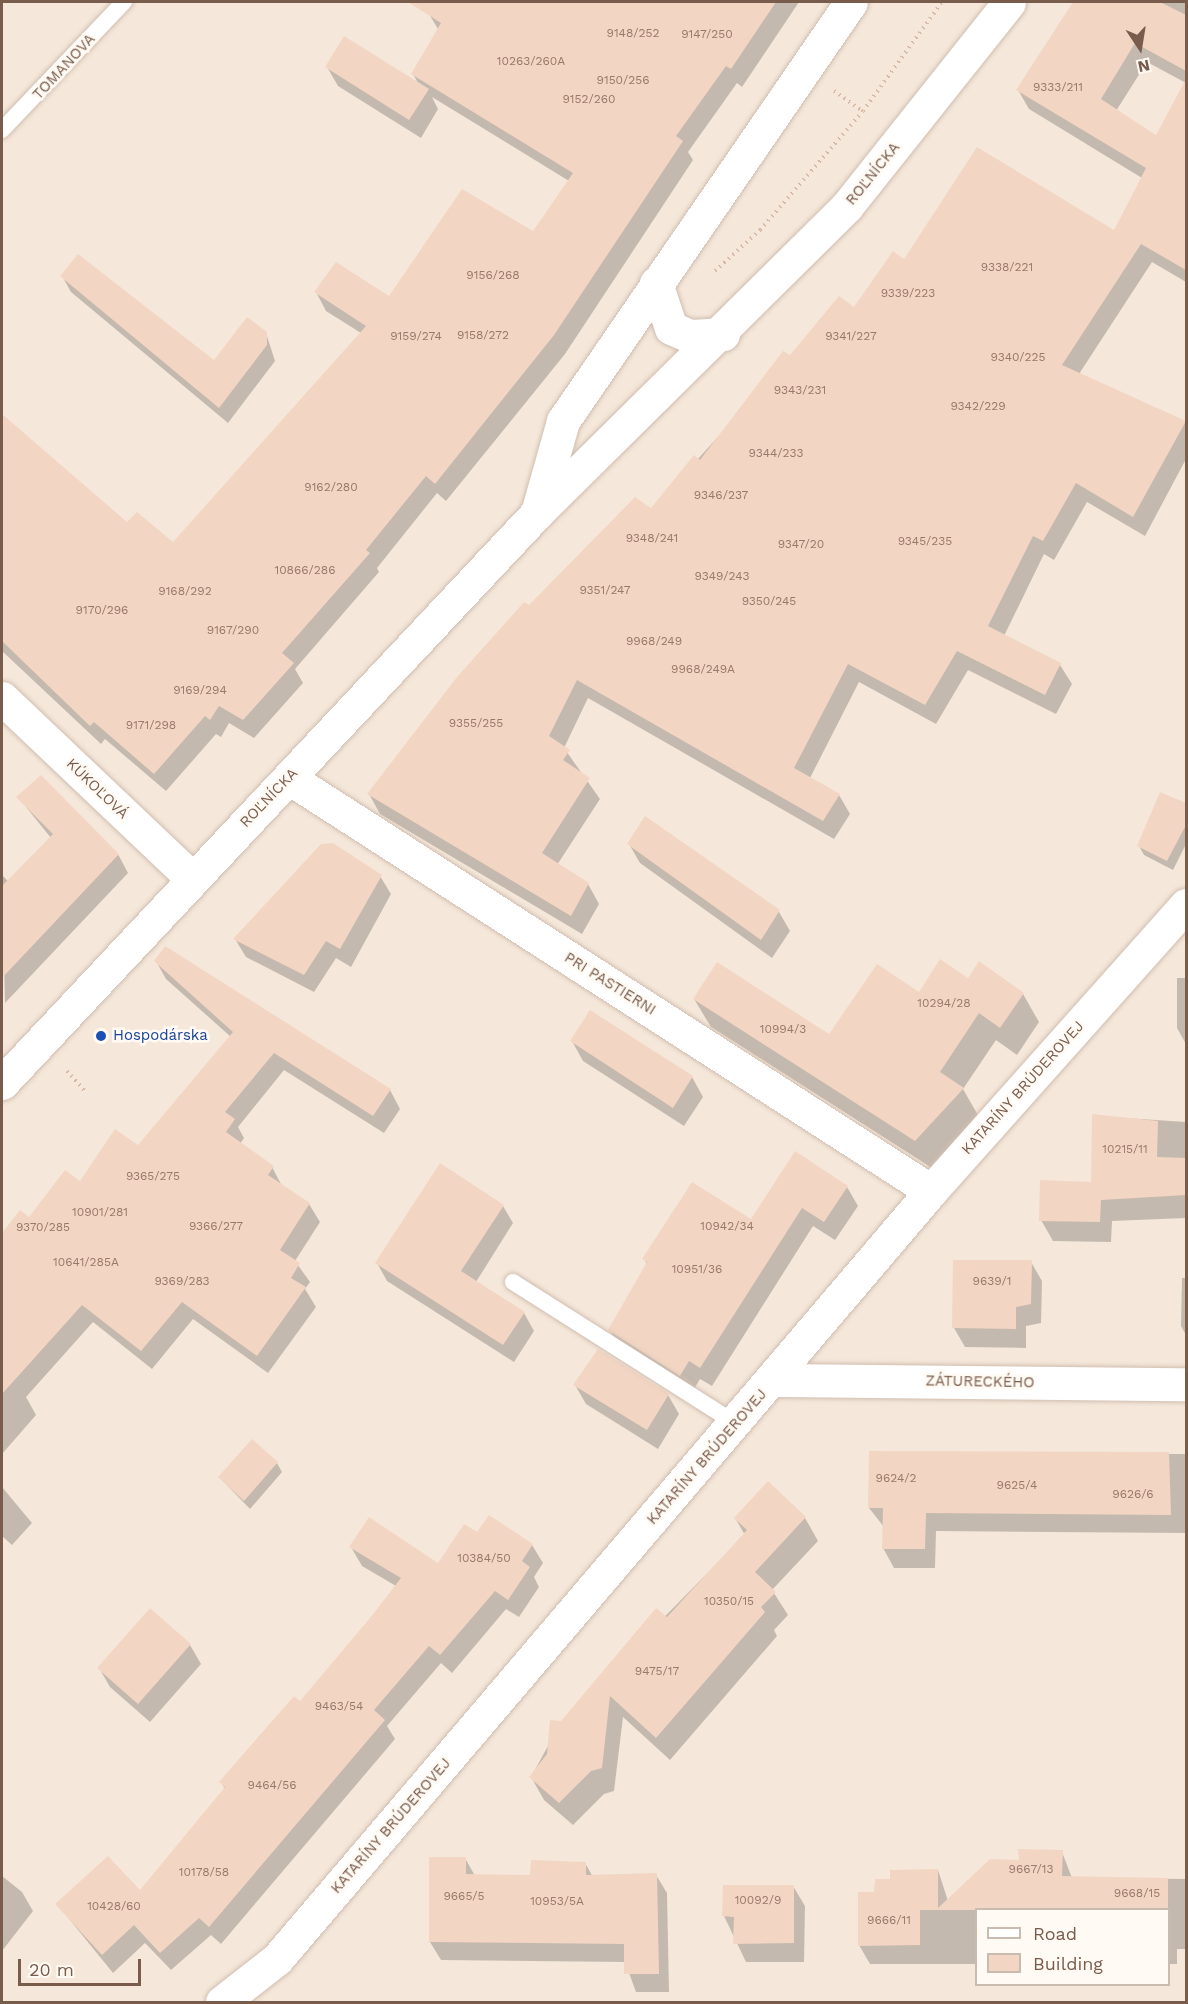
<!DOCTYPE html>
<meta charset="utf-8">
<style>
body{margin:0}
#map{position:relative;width:1188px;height:2004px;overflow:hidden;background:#fdf6ec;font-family:"Work Sans",sans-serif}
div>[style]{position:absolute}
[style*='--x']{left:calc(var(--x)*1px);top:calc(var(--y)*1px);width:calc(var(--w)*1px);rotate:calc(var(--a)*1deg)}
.residential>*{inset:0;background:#f5e8da}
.shadow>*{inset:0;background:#0003}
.building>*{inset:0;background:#f3d5c3}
.path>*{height:4px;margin-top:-2px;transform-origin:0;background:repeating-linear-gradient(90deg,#d9b8a5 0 1.5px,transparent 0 6px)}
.roads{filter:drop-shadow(0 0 2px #d1beb0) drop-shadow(0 0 2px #d1beb0)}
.service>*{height:16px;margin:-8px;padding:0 8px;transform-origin:8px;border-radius:8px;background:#fff}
.minor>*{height:33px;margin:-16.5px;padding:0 16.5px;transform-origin:16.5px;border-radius:16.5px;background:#fff}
.tertiary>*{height:33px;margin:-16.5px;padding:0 16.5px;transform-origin:16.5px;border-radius:16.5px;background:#fff}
.dots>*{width:16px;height:16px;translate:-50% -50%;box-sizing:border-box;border:3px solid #fffaf3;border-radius:50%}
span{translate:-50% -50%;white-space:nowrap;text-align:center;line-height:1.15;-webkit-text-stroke:5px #fffaf3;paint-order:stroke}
.number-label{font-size:12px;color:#987a6a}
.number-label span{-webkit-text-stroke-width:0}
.street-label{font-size:15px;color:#7a5c4d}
.transit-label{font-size:15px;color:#164399}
.left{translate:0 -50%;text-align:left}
.frame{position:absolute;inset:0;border:3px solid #7a5c4d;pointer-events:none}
.legend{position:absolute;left:975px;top:1908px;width:195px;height:78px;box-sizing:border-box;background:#fffaf3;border:2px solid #cabbb1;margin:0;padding:8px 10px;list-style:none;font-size:18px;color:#7a5c4d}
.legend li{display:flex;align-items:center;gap:12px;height:30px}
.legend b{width:30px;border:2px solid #cabbb1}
.north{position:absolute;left:1110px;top:18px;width:60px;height:60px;-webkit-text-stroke:4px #fffaf3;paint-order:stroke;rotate:168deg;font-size:16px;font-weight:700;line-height:24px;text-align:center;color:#7a5c4d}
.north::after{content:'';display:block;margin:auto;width:21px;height:27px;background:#7a5c4d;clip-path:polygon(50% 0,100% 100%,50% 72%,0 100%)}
.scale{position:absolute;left:18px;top:1959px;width:123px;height:27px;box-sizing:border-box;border:3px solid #7a5c4d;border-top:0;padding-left:8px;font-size:18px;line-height:21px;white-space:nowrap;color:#7a5c4d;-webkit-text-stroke:4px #fffaf3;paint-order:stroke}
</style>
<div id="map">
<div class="residential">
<div style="clip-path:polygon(evenodd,2px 2px,1186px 2px,1186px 2002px,2px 2002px,2px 2px,976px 1910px,1168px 1910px,1168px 1984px,976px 1984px,976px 1910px)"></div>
</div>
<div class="shadow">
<div style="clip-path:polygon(437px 2px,629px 2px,650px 17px,660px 2px,799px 2px,742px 87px,737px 83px,688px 152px,693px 160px,565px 354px,446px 501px,437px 493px,377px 568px,379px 572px,295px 669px,303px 683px,254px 738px,229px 723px,221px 737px,216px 734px,166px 791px,105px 739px,101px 744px,2px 651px,2px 418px,127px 524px,173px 544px,361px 333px,326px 311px,316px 292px,389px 298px,534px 233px,569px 181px,432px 97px,438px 109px,421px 138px,338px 86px,327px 67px,419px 85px,413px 74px,438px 29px,429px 14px)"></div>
<div style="clip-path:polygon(evenodd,1076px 2px,1186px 2px,1186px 282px,1152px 262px,1079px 374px,1185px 423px,1186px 459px,1145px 536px,1087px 502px,1054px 560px,1044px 554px,1004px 636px,1060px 665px,1072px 684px,1056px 714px,968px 670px,936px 724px,859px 682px,810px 778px,839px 795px,850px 814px,834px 839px,588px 698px,564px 748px,600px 799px,557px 865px,588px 884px,599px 904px,582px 934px,380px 814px,369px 794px,529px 607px,652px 510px,790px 357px,855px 309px,904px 261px,1115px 232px,1142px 178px,1029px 109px,1018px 90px,1076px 2px,1147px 62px,1186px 83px,1156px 137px,1116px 111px,1147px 62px)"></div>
<div style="clip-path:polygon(62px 276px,214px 362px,266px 333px,275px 361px,228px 423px,71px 292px)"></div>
<div style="clip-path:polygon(1161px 794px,1186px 805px,1186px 844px,1173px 870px,1144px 855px,1139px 846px)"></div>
<div style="clip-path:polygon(18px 797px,118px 854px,128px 873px,5px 1003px,2px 875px,8px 881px,51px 838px)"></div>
<div style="clip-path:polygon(646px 819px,779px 912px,790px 931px,772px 958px,640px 863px,629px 844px)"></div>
<div style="clip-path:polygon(380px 876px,391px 894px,351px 967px,336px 958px,314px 992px,246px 957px,235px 939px)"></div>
<div style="clip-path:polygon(156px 961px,390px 1090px,400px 1109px,384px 1133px,284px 1070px,238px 1127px,244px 1138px,240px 1144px,272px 1167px,282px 1186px,309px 1204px,320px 1222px,295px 1261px,310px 1282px,305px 1289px,316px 1307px,268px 1373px,193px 1319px,152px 1369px,93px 1322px,26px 1397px,36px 1415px,2px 1454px,2px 1235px,20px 1212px,29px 1219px,138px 1147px,231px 1037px,166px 979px)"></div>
<div style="clip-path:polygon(1177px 978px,1186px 978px,1186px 1044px,1177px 1028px)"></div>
<div style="clip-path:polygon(968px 980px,1023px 994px,1039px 1022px,1017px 1055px,996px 1040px,963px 1089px,979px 1117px,932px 1168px,711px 1027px,694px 999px,830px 1036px)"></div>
<div style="clip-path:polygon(572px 1041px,692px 1077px,703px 1097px,684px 1126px,583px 1061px)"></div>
<div style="clip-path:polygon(1094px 1116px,1186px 1122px,1186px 1218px,1112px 1221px,1111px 1242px,1053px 1241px,1041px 1220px,1093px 1183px)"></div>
<div style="clip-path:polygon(847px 1187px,858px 1206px,835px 1240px,813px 1226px,712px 1386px,700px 1379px,691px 1394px,621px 1349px,610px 1330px,647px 1264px,644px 1259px)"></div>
<div style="clip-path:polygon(503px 1206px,513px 1223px,476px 1282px,524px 1313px,534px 1331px,514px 1362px,387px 1281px,377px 1263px)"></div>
<div style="clip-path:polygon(1031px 1262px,1042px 1281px,1041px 1323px,1026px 1326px,1026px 1348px,965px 1347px,954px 1328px)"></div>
<div style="clip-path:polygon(1182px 1278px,1186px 1278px,1186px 1335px,1181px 1326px)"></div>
<div style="clip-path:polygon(575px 1385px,668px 1395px,679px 1414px,658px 1449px,586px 1404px)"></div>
<div style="clip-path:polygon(870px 1453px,1186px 1454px,1186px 1533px,936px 1531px,935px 1568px,894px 1568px,883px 1548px,884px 1527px,869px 1508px)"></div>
<div style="clip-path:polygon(277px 1463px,282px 1472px,250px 1509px,220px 1478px)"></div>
<div style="clip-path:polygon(2px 1487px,32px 1523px,12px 1545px,2px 1536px)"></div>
<div style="clip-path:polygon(735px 1518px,805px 1518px,818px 1541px,772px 1590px,788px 1615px,774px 1630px,777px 1636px,670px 1760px,623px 1717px,614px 1791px,604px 1794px,573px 1825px,544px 1800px,531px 1777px,561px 1722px,745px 1535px)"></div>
<div style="clip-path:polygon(477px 1534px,532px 1545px,543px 1563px,534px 1577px,539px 1587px,519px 1617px,506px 1609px,452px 1673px,441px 1663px,387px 1726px,395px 1739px,221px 1944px,211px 1935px,171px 1970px,145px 1943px,113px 1973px,57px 1904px,140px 1892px,225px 1789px,221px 1782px,300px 1703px,371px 1619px,396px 1586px,362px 1566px,351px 1547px,438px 1565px)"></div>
<div style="clip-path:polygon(150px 1610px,190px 1645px,201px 1664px,150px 1722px,110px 1687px,99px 1668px)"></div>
<div style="clip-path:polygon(1062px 1852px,1072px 1878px,1186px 1879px,1186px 1949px,1177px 1949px,1177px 1964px,1168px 1964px,1168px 1910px,976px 1910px,976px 1964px,870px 1964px,859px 1945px,875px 1893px,891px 1880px,938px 1870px,948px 1901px)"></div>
<div style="clip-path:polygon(465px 1858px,475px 1876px,532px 1876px,585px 1863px,593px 1877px,656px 1875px,667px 1893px,669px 1992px,636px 1992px,625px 1962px,441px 1960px,430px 1942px)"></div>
<div style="clip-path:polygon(2px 1876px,22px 1892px,33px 1911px,2px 1951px)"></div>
<div style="clip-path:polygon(793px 1886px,805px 1906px,804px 1962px,746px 1962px,724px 1916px)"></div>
</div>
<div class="building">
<div style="clip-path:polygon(408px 2px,776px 2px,731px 69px,726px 66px,676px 136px,683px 141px,554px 335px,435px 484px,426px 476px,366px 550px,370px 553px,282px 653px,294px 663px,243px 720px,219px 706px,210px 720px,205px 716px,154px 774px,94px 722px,90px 726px,2px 641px,2px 414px,127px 522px,137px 512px,173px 542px,366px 326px,314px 292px,336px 262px,389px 296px,462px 189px,533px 231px,573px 173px,411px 74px,441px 23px)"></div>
<div style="clip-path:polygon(1073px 2px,1160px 2px,1186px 15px,1186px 71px,1135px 43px,1101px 99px,1156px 135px,1186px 79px,1186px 270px,1141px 244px,1062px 365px,1186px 421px,1133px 517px,1076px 483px,1043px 541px,1033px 536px,988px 626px,1061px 663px,1045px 695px,957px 651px,925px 705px,848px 664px,794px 768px,840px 794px,823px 821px,577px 680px,549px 736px,570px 750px,563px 760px,590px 778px,542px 853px,589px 883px,571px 916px,367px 794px,457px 677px,524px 602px,529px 605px,635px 497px,651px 508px,694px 455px,700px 460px,783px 351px,790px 355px,839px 296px,854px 307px,893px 251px,904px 259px,977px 147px,1114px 230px,1146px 168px,1016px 90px)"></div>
<div style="clip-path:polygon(344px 36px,429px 89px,409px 120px,325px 67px)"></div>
<div style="clip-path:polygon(78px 254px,214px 360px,247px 317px,267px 332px,267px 345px,219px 408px,60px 276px)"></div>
<div style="clip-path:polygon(41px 775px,119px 854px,2px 978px,2px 886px,53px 834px,16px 797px)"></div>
<div style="clip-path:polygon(1160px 792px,1186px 803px,1186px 825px,1167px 861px,1137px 846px)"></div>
<div style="clip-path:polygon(645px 816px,780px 910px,761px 940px,627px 844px)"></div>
<div style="clip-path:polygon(333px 843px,382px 875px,340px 949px,326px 941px,304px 975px,233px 939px,321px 844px)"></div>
<div style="clip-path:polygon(165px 946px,391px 1089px,373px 1116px,274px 1053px,225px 1112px,235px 1119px,226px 1132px,274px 1166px,268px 1175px,310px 1203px,280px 1250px,300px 1263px,291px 1278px,306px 1287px,257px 1356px,182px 1302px,141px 1351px,82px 1305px,2px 1394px,2px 1233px,20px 1210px,29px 1217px,65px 1170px,80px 1181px,115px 1129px,138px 1145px,233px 1032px,154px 961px)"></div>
<div style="clip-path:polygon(940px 959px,968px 978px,979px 961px,1024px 993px,1000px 1028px,979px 1013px,940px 1072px,964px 1088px,915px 1141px,693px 999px,717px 962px,829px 1034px,877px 964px,919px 992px)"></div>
<div style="clip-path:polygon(590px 1010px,693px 1076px,673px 1108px,570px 1041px)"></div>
<div style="clip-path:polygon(1092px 1114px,1158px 1121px,1157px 1157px,1186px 1158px,1186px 1195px,1101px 1200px,1100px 1222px,1039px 1221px,1040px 1180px,1091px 1182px)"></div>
<div style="clip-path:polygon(795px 1151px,848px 1186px,824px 1222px,802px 1208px,700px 1368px,689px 1361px,680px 1376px,608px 1330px,647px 1262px,642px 1259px,692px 1182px,751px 1219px)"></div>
<div style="clip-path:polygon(440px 1163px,504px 1205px,461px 1271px,525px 1312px,503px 1345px,375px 1263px)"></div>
<div style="clip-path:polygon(953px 1260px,1032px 1260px,1031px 1304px,1016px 1307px,1016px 1329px,952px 1328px)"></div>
<div style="clip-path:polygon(598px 1349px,669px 1394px,647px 1430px,573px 1385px)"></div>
<div style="clip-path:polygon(252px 1439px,278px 1462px,244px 1501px,218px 1477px)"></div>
<div style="clip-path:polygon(869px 1451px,1169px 1452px,1171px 1515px,926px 1513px,925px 1549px,882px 1549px,883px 1508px,868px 1508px)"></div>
<div style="clip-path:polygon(768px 1481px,806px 1517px,755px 1572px,776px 1592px,761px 1607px,765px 1612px,656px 1738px,610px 1696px,602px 1768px,591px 1771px,559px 1803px,529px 1777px,547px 1754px,550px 1720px,561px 1721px,656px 1608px,667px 1617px,747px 1530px,734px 1518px)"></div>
<div style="clip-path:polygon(489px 1515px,533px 1544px,522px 1561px,530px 1567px,508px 1600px,495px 1591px,440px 1655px,429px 1646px,374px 1710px,385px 1720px,209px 1927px,199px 1918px,160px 1953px,134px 1925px,102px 1955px,55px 1904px,108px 1856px,140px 1890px,225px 1787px,219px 1782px,294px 1696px,300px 1701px,370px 1618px,401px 1578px,349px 1547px,369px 1517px,438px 1563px,464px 1524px,477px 1532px)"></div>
<div style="clip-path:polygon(150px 1608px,191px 1644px,138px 1704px,97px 1668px)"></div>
<div style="clip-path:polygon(1018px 1849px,1063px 1850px,1062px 1876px,1168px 1878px,1168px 1910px,920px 1910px,920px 1945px,858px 1946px,858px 1892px,874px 1892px,875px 1879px,890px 1879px,890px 1870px,938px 1869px,938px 1908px,990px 1859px,1019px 1860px)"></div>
<div style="clip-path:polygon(429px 1857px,466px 1857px,466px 1874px,530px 1875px,531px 1860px,586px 1862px,586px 1875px,657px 1873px,659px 1974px,624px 1974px,624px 1944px,429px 1942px)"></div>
<div style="clip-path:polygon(723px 1885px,794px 1885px,794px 1943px,733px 1944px,734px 1917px,722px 1916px)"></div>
</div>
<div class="path">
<div style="--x:834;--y:91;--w:35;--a:35"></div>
<div style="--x:715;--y:271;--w:61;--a:-42.3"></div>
<div style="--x:760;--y:230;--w:157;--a:-49.1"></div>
<div style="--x:863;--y:111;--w:135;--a:-54.1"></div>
<div style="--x:67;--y:1071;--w:28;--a:48"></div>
</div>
<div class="roads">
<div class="service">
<div style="--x:2;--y:130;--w:177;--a:-46.4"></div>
<div style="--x:513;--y:1282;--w:263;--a:32.4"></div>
</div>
<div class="minor">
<div style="--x:656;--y:283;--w:47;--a:71.6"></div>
<div style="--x:671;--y:328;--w:21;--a:23"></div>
<div style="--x:690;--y:336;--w:33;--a:-3"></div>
<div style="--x:537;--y:513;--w:96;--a:-74.2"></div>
<div style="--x:563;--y:421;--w:508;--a:-55.5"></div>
<div style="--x:2;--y:698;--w:262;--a:43.5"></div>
<div style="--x:289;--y:778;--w:763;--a:32.75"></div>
<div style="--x:773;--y:1380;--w:413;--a:0.6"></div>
<div style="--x:222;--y:2002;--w:70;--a:-38"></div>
<div style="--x:277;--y:1959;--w:1009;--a:-49.58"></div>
<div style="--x:931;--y:1191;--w:383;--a:-48.3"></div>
</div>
<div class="tertiary">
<div style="--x:2;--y:1083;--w:782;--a:-46.81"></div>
<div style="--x:537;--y:513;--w:436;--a:-44.7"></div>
<div style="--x:847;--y:206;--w:260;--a:-51.5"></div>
</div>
</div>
<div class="dots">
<div style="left:101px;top:1036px;background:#1a4fb4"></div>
</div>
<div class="number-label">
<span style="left:633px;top:34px">9148/252</span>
<span style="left:707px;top:35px">9147/250</span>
<span style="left:531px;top:62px">10263/260A</span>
<span style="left:623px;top:81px">9150/256</span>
<span style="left:1058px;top:88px">9333/211</span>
<span style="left:589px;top:100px">9152/260</span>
<span style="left:1007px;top:268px">9338/221</span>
<span style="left:493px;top:276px">9156/268</span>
<span style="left:908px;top:294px">9339/223</span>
<span style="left:483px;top:336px">9158/272</span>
<span style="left:416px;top:337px">9159/274</span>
<span style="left:851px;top:337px">9341/227</span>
<span style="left:1018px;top:358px">9340/225</span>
<span style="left:800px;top:391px">9343/231</span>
<span style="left:978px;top:407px">9342/229</span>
<span style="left:776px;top:454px">9344/233</span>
<span style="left:331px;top:488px">9162/280</span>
<span style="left:721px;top:496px">9346/237</span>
<span style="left:652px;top:539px">9348/241</span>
<span style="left:925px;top:542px">9345/235</span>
<span style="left:801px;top:545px">9347/20</span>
<span style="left:305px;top:571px">10866/286</span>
<span style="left:722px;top:577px">9349/243</span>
<span style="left:605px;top:591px">9351/247</span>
<span style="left:185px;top:592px">9168/292</span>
<span style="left:769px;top:602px">9350/245</span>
<span style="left:102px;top:611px">9170/296</span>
<span style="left:233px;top:631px">9167/290</span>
<span style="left:654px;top:642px">9968/249</span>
<span style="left:703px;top:670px">9968/249A</span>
<span style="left:200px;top:691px">9169/294</span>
<span style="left:476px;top:724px">9355/255</span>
<span style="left:151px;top:726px">9171/298</span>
<span style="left:944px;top:1004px">10294/28</span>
<span style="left:783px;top:1030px">10994/3</span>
<span style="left:1125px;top:1150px">10215/11</span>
<span style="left:153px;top:1177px">9365/275</span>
<span style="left:100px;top:1213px">10901/281</span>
<span style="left:216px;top:1227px">9366/277</span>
<span style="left:727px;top:1227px">10942/34</span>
<span style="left:43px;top:1228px">9370/285</span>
<span style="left:86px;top:1263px">10641/285A</span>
<span style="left:697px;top:1270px">10951/36</span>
<span style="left:182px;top:1282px">9369/283</span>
<span style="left:992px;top:1282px">9639/1</span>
<span style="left:896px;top:1479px">9624/2</span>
<span style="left:1017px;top:1486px">9625/4</span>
<span style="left:1133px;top:1495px">9626/6</span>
<span style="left:484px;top:1559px">10384/50</span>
<span style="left:729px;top:1602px">10350/15</span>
<span style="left:657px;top:1672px">9475/17</span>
<span style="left:339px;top:1707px">9463/54</span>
<span style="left:272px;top:1786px">9464/56</span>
<span style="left:1031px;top:1870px">9667/13</span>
<span style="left:204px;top:1873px">10178/58</span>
<span style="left:1137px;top:1894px">9668/15</span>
<span style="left:464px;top:1897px">9665/5</span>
<span style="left:758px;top:1901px">10092/9</span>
<span style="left:557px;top:1902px">10953/5A</span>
<span style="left:114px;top:1907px">10428/60</span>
<span style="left:889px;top:1921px">9666/11</span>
</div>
<div class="street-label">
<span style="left:64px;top:67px;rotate:-47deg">TOMANOVA</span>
<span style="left:873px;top:174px;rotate:-51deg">ROĽNÍCKA</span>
<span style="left:97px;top:789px;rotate:44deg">KÚKOĽOVÁ</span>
<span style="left:269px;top:798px;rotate:-46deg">ROĽNÍCKA</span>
<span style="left:610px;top:984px;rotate:32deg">PRI PASTIERNI</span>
<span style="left:1023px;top:1088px;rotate:-48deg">KATARÍNY BRÚDEROVEJ</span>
<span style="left:980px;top:1382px;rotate:1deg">ZÁTURECKÉHO</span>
<span style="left:707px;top:1457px;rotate:-49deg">KATARÍNY BRÚDEROVEJ</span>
<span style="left:391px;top:1826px;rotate:-49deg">KATARÍNY BRÚDEROVEJ</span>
</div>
<div class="transit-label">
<span class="left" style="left:113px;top:1036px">Hospodárska</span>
</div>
<div class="frame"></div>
<ul class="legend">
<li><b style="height:8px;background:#fff"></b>Road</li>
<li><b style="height:16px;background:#f3d5c3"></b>Building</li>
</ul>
<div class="north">N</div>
<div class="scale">20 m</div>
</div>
